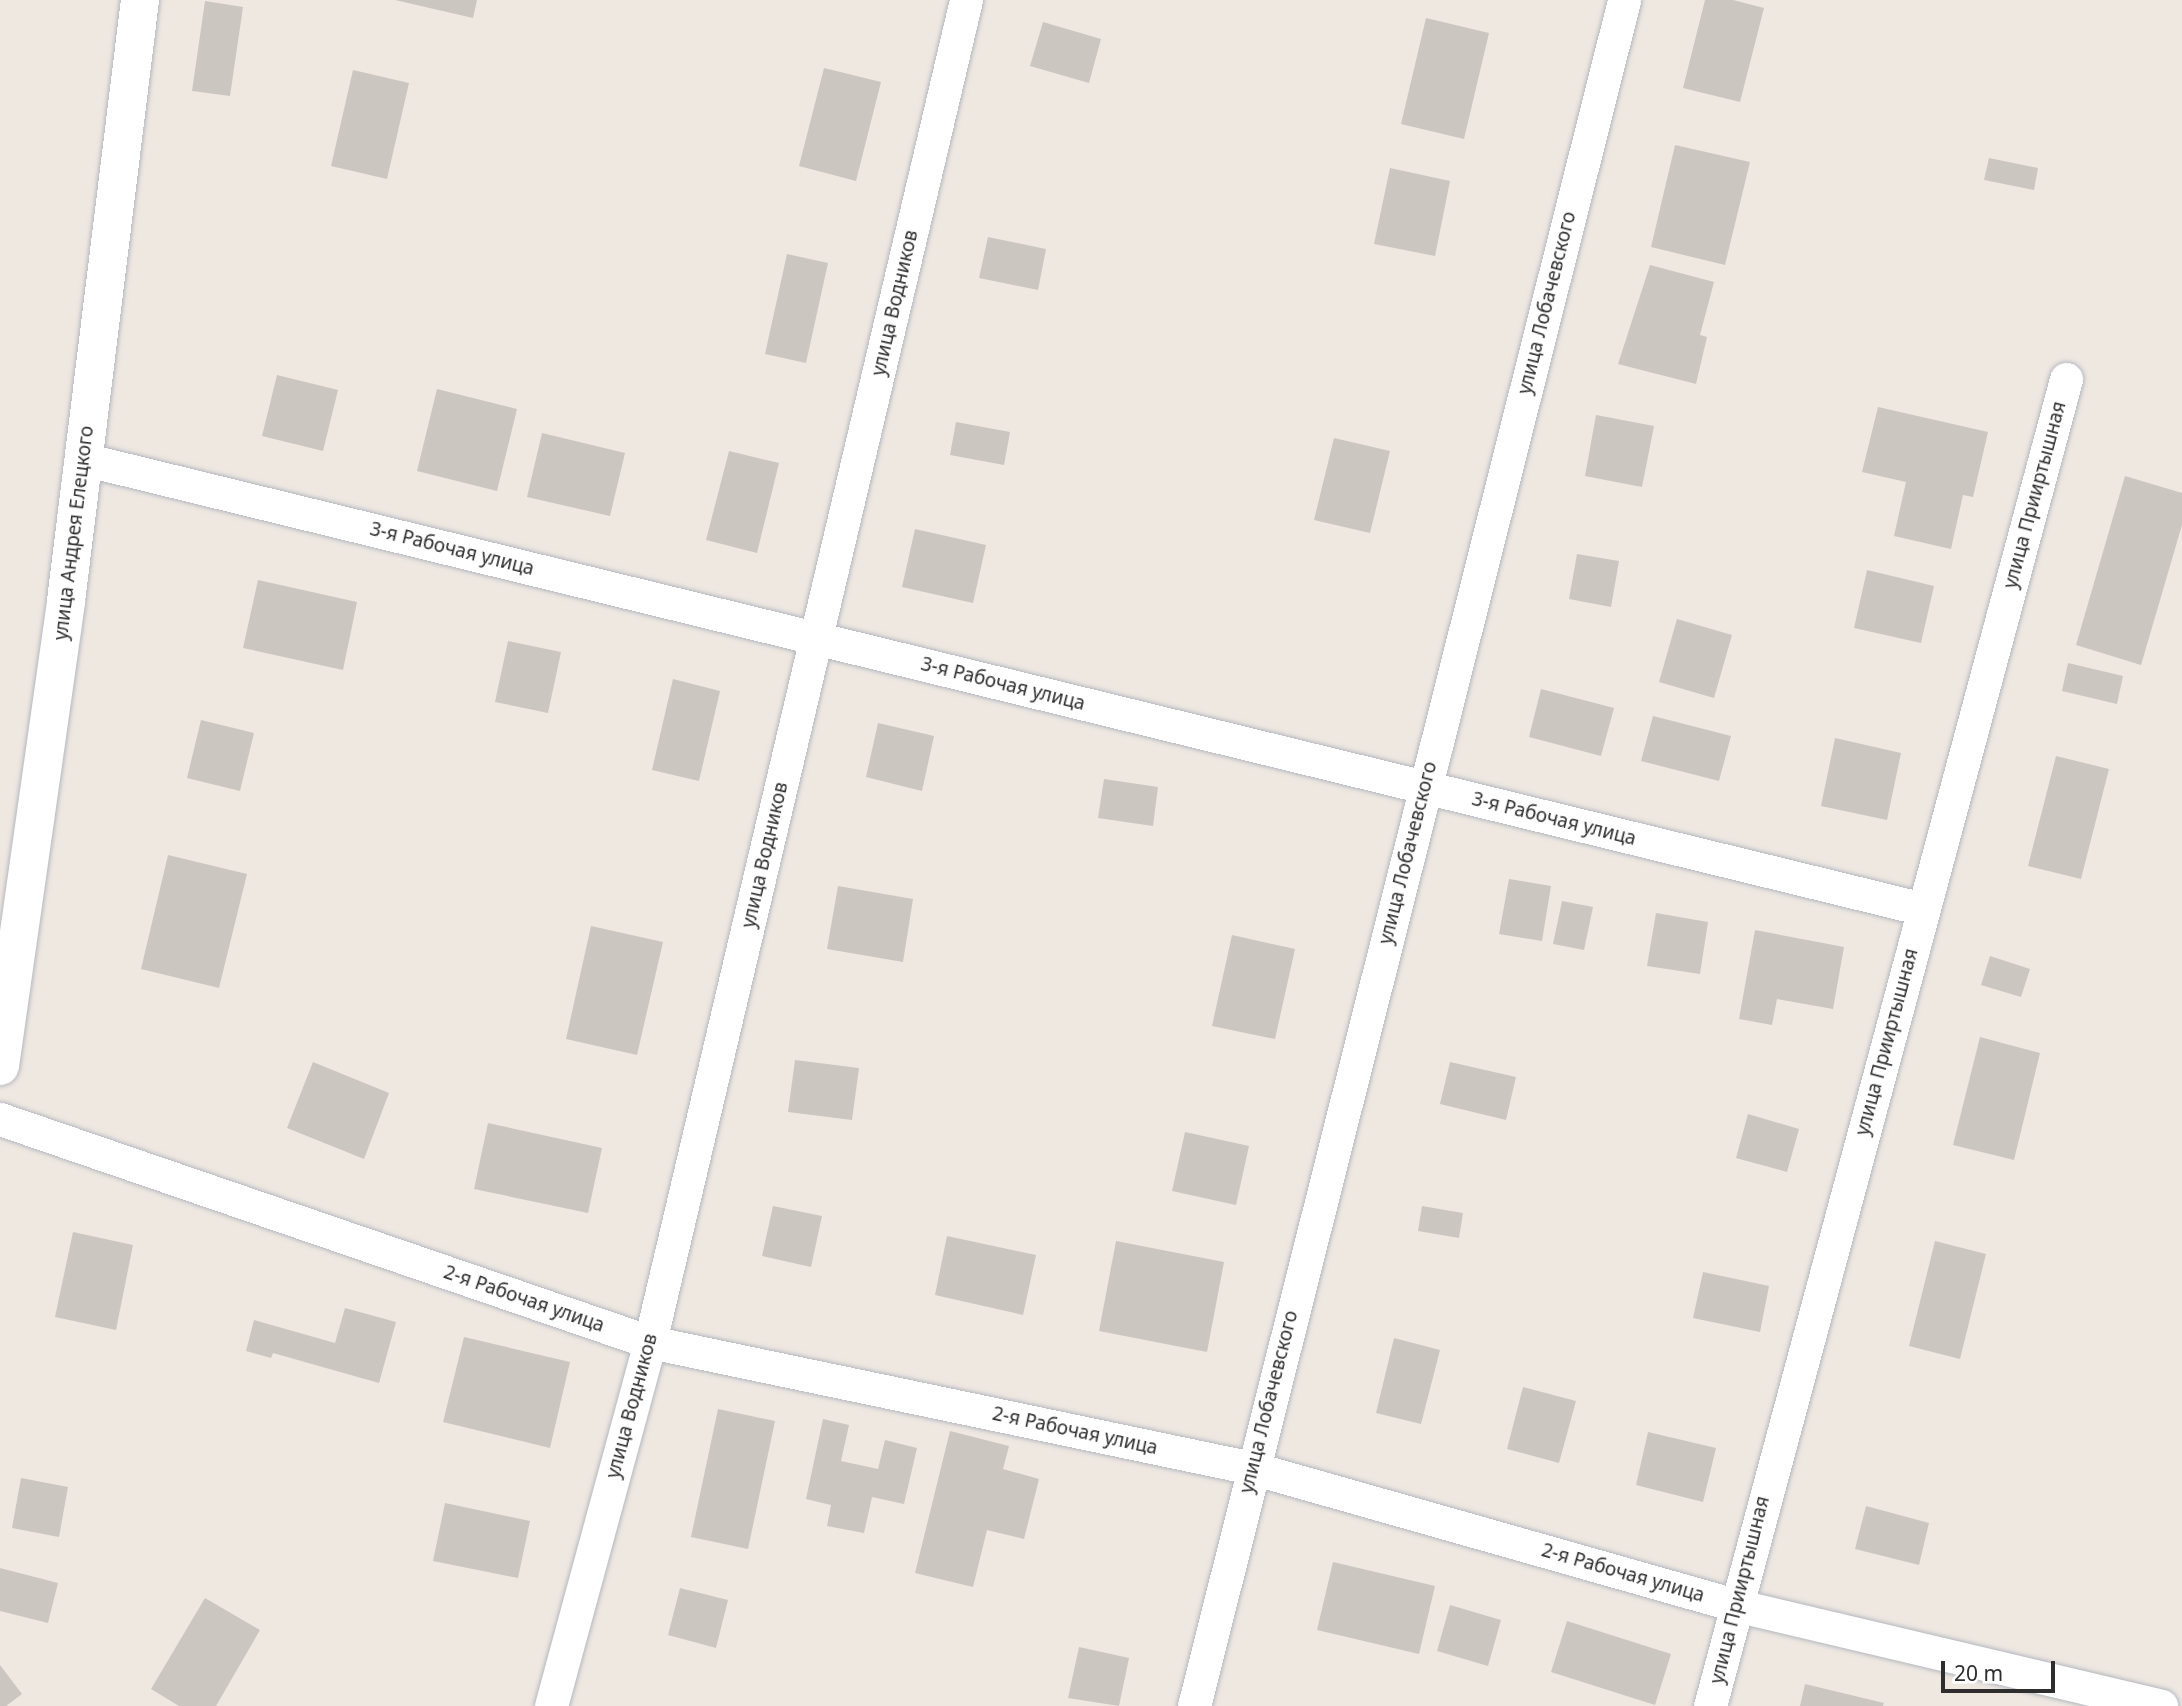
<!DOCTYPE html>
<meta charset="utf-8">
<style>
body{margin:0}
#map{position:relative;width:2182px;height:1706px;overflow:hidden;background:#efe8e1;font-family:"Noto Sans",sans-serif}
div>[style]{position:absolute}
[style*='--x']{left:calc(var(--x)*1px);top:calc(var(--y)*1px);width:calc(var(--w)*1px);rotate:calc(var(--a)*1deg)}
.building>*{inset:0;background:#cbc6bf}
.roads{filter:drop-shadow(0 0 2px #b4b8c1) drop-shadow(0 0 2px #b4b8c1)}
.minor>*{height:33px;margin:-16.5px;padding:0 16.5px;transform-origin:16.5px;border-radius:16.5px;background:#fff}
.secondary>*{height:38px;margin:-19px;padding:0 19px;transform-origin:19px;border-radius:19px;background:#fff}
span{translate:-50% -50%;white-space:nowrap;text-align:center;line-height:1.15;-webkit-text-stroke:7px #fff;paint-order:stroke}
.street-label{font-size:19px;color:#2e2e2e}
.scale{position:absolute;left:1941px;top:1661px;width:114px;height:32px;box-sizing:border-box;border:4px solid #2e2e2e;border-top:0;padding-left:9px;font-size:21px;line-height:24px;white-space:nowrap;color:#2e2e2e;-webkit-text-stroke:5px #fff;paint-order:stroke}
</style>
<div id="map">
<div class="building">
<div style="clip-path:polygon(395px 0,477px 0,473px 18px)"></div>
<div style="clip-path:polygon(1705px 0,1733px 0,1764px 8px,1740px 102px,1683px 88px)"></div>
<div style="clip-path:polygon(205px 1px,243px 7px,230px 96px,192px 91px)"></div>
<div style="clip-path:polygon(1426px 18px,1489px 33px,1464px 139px,1401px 124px)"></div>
<div style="clip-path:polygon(1043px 22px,1101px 39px,1089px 83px,1030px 66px)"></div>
<div style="clip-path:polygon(824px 68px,881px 82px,856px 181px,799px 166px)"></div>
<div style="clip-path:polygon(353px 70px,409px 83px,387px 179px,331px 166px)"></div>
<div style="clip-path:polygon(1675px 145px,1750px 162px,1725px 265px,1651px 247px)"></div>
<div style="clip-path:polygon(1989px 158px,2038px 168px,2034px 190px,1984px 180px)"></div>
<div style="clip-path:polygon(1390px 168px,1450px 181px,1435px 256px,1374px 244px)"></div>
<div style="clip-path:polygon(988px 237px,1046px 249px,1038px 290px,979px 278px)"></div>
<div style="clip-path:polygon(787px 254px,828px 263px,806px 363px,765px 354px)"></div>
<div style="clip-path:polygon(1650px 265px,1714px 282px,1700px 335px,1707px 337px,1696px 384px,1618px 364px)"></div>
<div style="clip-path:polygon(277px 375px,338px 390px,323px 451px,262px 436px)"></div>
<div style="clip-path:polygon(437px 389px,517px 409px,497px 491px,417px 471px)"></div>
<div style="clip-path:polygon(1878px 407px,1988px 432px,1973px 497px,1963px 495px,1951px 549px,1894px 536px,1906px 482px,1862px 472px)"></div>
<div style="clip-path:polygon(1596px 415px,1654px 426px,1642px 487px,1585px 476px)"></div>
<div style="clip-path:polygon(956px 422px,1010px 432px,1004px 465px,950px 455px)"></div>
<div style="clip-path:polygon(542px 433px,625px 453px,610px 516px,527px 497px)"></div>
<div style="clip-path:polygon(1334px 438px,1390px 451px,1370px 533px,1314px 520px)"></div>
<div style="clip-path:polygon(729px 451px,779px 463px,757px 553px,706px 540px)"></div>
<div style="clip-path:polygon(2125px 476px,2182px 493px,2182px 525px,2141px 665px,2076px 645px)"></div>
<div style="clip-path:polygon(915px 529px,986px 545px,973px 603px,902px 587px)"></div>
<div style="clip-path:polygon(1577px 554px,1619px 561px,1611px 607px,1569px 599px)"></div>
<div style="clip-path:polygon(1867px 570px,1934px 586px,1921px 643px,1854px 628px)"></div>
<div style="clip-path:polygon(258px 580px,357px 602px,343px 670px,243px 648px)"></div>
<div style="clip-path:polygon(1677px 619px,1732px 635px,1714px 698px,1659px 682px)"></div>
<div style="clip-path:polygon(508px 641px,561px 652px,548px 713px,495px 702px)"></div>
<div style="clip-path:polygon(2068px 663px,2123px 676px,2117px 704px,2062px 691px)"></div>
<div style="clip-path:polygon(673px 679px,720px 691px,699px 781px,652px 770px)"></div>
<div style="clip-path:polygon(1541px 689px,1614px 708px,1601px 756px,1529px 737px)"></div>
<div style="clip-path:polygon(1653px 716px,1731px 736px,1719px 781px,1641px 761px)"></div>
<div style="clip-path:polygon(201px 720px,254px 733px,240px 791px,187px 778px)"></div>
<div style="clip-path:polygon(878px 723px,934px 736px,922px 791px,866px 777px)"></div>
<div style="clip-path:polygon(1835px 738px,1901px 753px,1887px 820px,1821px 806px)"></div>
<div style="clip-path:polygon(2056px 756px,2109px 769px,2081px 879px,2028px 866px)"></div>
<div style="clip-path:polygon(1104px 779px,1158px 787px,1153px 826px,1098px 818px)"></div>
<div style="clip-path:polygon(168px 855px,247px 874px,219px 988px,141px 969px)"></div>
<div style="clip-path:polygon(1509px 879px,1551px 886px,1542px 941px,1499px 934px)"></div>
<div style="clip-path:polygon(838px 886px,913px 899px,903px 962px,827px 949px)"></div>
<div style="clip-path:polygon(1562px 901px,1593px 907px,1584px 950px,1553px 944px)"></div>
<div style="clip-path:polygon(1656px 913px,1708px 922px,1700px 974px,1647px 966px)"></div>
<div style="clip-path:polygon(591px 926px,663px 942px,637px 1055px,566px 1039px)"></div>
<div style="clip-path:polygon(1755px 930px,1844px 947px,1833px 1009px,1777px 999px,1772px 1025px,1739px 1019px)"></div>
<div style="clip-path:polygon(1232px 935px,1295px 949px,1275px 1039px,1212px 1026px)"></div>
<div style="clip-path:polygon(1990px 956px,2030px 969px,2021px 997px,1981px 985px)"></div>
<div style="clip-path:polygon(1980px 1037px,2040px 1053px,2014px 1160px,1953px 1145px)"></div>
<div style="clip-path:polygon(795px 1060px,859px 1068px,852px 1120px,788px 1112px)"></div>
<div style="clip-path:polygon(313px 1062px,389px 1093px,364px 1159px,287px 1128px)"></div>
<div style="clip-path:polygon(1450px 1062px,1516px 1077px,1506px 1120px,1440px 1104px)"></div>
<div style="clip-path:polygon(1748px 1114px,1799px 1129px,1787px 1172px,1736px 1158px)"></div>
<div style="clip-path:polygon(488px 1123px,602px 1148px,588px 1213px,474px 1189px)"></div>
<div style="clip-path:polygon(1185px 1132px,1249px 1146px,1236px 1205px,1172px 1191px)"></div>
<div style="clip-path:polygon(773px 1206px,822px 1216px,811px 1267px,762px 1256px)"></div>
<div style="clip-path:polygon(1422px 1206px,1463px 1213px,1459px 1238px,1418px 1231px)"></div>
<div style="clip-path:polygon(73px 1232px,133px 1245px,116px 1330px,55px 1317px)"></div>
<div style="clip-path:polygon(947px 1236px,1036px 1255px,1023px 1315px,935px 1295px)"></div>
<div style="clip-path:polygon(1116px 1241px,1224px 1262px,1207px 1352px,1099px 1331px)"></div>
<div style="clip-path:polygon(1935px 1241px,1986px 1254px,1960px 1359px,1909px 1346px)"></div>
<div style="clip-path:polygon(1703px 1272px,1769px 1286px,1760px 1332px,1693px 1318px)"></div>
<div style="clip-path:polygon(345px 1308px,396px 1322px,379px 1383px,273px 1353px,271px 1358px,246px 1351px,254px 1320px,335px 1343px)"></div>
<div style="clip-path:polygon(464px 1337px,570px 1362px,550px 1448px,443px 1422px)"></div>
<div style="clip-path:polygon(1394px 1338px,1440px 1350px,1421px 1424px,1376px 1413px)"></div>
<div style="clip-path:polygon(1523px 1387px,1576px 1401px,1559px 1463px,1507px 1449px)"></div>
<div style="clip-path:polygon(718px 1409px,775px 1421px,748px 1549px,691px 1537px)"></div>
<div style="clip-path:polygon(823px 1419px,849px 1425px,841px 1461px,878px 1469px,885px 1440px,917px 1448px,904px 1504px,872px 1497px,864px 1533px,827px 1526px,831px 1505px,806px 1499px)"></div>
<div style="clip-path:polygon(950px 1431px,1009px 1446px,1003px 1469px,1039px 1479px,1024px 1539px,987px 1530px,973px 1587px,915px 1573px)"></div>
<div style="clip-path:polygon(1648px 1432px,1716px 1448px,1703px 1502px,1636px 1485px)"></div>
<div style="clip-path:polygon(21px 1478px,68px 1487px,59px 1537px,12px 1528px)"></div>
<div style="clip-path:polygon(445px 1503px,530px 1521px,518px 1578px,433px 1561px)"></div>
<div style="clip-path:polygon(1866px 1506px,1929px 1523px,1919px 1565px,1855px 1549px)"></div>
<div style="clip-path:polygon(1333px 1562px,1435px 1586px,1419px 1654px,1317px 1630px)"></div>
<div style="clip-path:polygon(0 1568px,58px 1583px,48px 1623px,0 1611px)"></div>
<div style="clip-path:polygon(680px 1588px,728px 1600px,716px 1648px,668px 1635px)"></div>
<div style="clip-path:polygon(205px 1598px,260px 1630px,216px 1706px,179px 1706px,151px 1689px)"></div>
<div style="clip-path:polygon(1450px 1605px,1501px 1620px,1488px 1666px,1437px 1651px)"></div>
<div style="clip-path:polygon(1567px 1621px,1671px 1654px,1655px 1705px,1551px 1672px)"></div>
<div style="clip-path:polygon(1079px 1647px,1129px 1658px,1119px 1706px,1068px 1698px)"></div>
<div style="clip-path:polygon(0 1665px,22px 1694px,6px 1706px,0 1706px)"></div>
<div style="clip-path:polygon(1805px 1684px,1884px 1703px,1883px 1706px,1800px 1706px)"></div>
</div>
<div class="roads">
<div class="minor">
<div style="--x:83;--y:459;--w:1894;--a:13.74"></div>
<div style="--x:0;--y:1119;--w:687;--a:18.94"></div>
<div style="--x:650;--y:1342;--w:615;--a:11.82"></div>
<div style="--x:1252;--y:1468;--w:502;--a:15.84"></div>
<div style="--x:1735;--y:1605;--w:438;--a:13.3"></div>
<div style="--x:551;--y:1706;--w:377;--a:-74.8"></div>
<div style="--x:650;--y:1342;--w:1379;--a:-76.75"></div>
<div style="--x:1194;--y:1706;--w:1759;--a:-75.85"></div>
<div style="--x:1710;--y:1706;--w:1374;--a:-74.98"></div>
</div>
<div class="secondary">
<div style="--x:0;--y:1066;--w:470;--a:-81.9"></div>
<div style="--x:66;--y:601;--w:606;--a:-82.98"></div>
</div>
</div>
<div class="street-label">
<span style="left:895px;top:303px;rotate:-77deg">улица Водников</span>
<span style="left:1547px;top:303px;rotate:-76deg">улица Лобачевского</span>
<span style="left:2035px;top:495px;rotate:-75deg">улица Прииртышная</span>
<span style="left:74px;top:533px;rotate:-83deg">улица Андрея Елецкого</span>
<span style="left:452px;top:549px;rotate:14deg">3-я Рабочая улица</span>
<span style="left:1003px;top:684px;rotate:14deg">3-я Рабочая улица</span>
<span style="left:1554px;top:819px;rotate:14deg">3-я Рабочая улица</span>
<span style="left:1408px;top:853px;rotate:-76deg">улица Лобачевского</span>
<span style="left:765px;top:855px;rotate:-77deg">улица Водников</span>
<span style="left:1887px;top:1042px;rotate:-75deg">улица Прииртышная</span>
<span style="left:524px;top:1299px;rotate:19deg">2-я Рабочая улица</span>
<span style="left:1269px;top:1402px;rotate:-76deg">улица Лобачевского</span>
<span style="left:632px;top:1406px;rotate:-75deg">улица Водников</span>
<span style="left:1075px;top:1431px;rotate:12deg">2-я Рабочая улица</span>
<span style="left:1623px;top:1573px;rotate:16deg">2-я Рабочая улица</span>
<span style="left:1740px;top:1590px;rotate:-76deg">улица Прииртышная</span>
</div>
<div class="scale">20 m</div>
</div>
